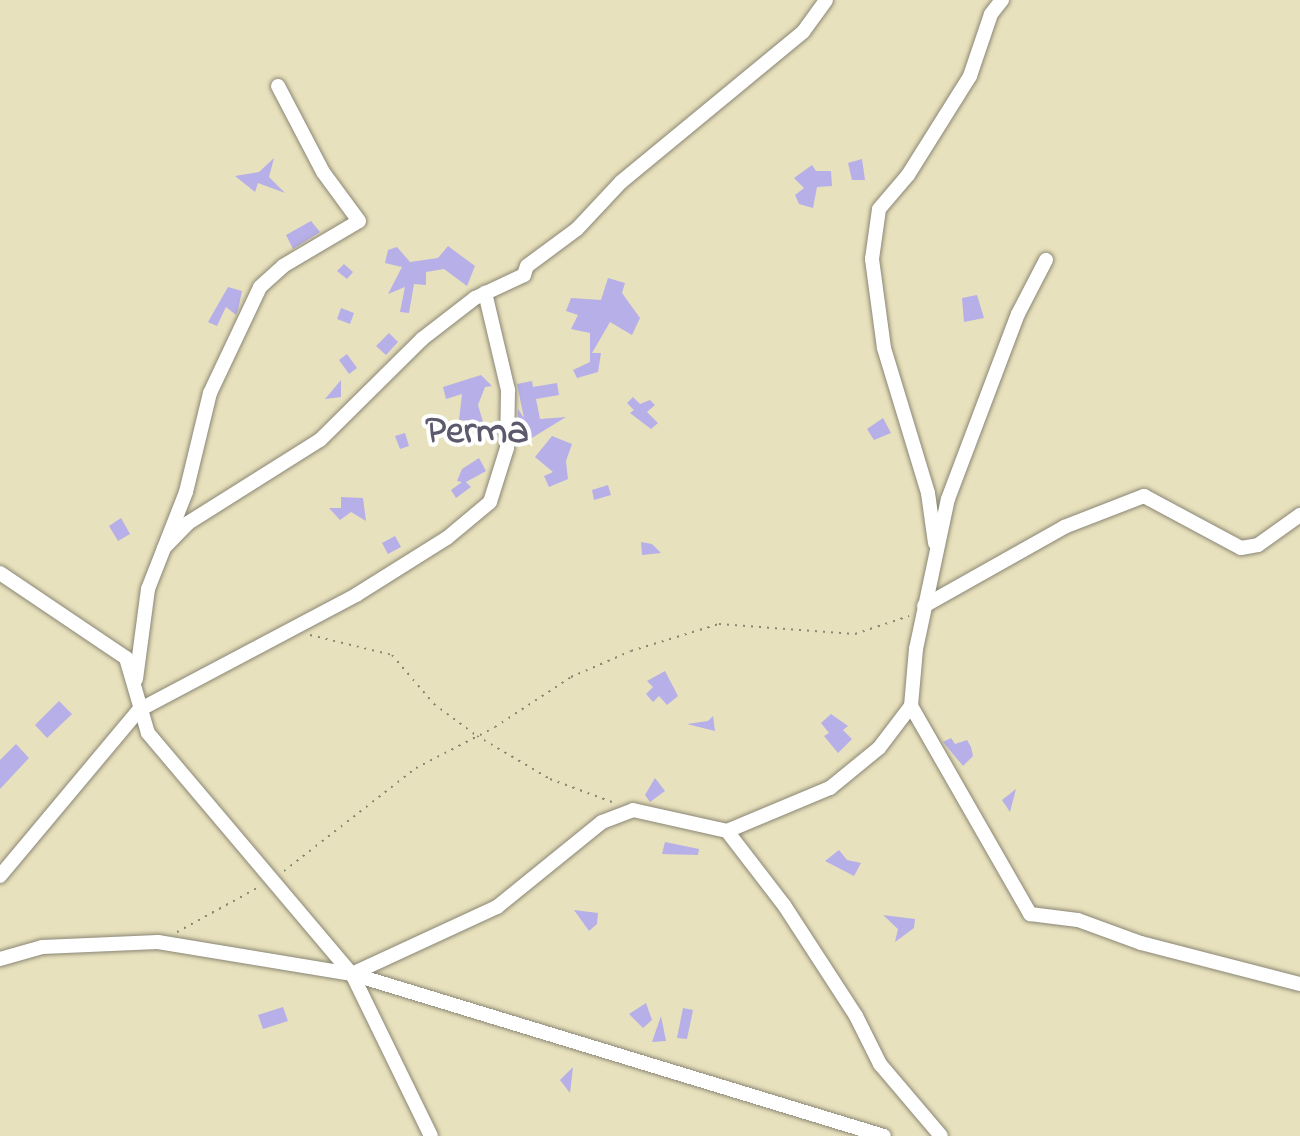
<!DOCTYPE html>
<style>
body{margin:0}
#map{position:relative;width:1300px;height:1136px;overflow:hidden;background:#e8e1bd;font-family:"Indie Flower",sans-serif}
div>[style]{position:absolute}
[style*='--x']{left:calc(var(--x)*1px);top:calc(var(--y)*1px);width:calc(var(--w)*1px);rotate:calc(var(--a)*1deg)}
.building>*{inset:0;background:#b6afe8}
.path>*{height:2px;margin-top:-1px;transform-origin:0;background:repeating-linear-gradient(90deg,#8a8674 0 2px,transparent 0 8px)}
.roads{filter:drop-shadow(0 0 2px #8a8674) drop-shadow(0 0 2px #8a8674)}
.minor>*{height:14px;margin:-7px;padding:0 7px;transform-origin:7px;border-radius:7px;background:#fff}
span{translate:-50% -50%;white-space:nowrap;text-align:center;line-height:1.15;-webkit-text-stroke:8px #fff;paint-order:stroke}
.quarter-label{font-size:40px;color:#5c596d;font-weight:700}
</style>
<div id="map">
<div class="building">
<div style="clip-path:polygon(274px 158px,269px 177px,285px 193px,258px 183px,255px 192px,235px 176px,259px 172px)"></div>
<div style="clip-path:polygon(862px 159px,865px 180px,852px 180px,848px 163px)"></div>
<div style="clip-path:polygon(812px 165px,816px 171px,831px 171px,832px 186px,817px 187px,813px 208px,799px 204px,795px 195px,804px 188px,794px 178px)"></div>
<div style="clip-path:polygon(311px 221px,320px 232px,293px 249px,286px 235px)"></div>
<div style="clip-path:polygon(448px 246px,475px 266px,467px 286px,444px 269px,426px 272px,426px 285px,414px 284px,409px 313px,400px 312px,405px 287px,388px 294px,402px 267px,385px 263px,388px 250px,397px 247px,410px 262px,438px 258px)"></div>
<div style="clip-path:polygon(344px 264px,353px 272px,347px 279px,337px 271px)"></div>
<div style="clip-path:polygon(608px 278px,625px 283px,622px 293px,640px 318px,632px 335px,610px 322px,592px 353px,601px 353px,598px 372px,577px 378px,573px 370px,590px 362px,590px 333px,571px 329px,578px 315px,566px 311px,571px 298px,601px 300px)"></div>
<div style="clip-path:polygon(228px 287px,242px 291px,238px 310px,236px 315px,226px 307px,217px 326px,208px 322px)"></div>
<div style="clip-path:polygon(977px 295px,984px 318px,964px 322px,962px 298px)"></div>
<div style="clip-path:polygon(341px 308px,354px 313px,350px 324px,337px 319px)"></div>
<div style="clip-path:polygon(389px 333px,398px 342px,386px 355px,376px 346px)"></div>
<div style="clip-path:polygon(347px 354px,357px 368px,349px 374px,339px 360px)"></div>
<div style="clip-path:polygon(481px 375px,492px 386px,485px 387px,478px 405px,483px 422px,459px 420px,462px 394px,446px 399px,443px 387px)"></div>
<div style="clip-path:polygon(341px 380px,341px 397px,325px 399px)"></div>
<div style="clip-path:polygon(532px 381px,533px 387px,557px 383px,559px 395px,536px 399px,540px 419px,566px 417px,522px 444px,517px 436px,518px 409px,524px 418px,517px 384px)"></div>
<div style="clip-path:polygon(633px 397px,640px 404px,650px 400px,655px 405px,647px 412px,658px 423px,651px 429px,630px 413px,634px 410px,627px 403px)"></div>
<div style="clip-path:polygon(883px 418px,891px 433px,874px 440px,867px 429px)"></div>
<div style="clip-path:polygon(405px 433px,409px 446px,400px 449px,395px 436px)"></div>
<div style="clip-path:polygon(552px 436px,572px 444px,566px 461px,568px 479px,549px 487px,544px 476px,553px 472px,535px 457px)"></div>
<div style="clip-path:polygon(479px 458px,486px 471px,466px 482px,471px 487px,456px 498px,451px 490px,462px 482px,457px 481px,462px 469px)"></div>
<div style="clip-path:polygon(608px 485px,611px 495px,594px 500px,592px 490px)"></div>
<div style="clip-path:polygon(341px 497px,363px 498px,366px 521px,351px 512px,340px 520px,329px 508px,341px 508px)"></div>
<div style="clip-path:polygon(121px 518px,130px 534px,118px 541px,109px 526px)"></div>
<div style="clip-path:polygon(395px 536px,401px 547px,388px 554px,382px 543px)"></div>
<div style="clip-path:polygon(641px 542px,652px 544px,661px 553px,642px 555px)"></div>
<div style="clip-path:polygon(665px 671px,678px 696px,667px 705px,659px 696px,653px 702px,646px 694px,653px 687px,647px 681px)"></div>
<div style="clip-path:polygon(59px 701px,72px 714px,47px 738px,35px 725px)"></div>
<div style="clip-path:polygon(831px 714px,848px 726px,843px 730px,852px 739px,838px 753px,824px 736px,829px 733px,821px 723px)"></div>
<div style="clip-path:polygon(713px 716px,715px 731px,687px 724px,708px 721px)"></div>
<div style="clip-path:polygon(951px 738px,955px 744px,967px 740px,971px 747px,973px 756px,963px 766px,943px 742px)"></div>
<div style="clip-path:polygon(16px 744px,29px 758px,0 789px,0 760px)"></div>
<div style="clip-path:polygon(655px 778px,665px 791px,650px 802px,645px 795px)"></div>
<div style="clip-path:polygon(1016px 789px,1010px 812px,1002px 800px)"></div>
<div style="clip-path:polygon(665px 842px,699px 849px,698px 855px,662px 854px)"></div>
<div style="clip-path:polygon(839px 850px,847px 860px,861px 863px,854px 876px,825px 861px)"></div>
<div style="clip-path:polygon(574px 910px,598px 913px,597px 924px,589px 931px)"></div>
<div style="clip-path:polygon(883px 915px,915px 919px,914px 928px,895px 942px,898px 929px)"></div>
<div style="clip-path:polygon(646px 1003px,652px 1020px,643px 1028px,629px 1014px)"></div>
<div style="clip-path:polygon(283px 1007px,288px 1021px,263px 1029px,258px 1015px)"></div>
<div style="clip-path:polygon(683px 1008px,693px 1010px,687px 1039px,677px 1038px)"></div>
<div style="clip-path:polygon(661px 1016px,666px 1041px,652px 1042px)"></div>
<div style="clip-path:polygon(573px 1067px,570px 1093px,560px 1080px)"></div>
</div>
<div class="path">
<div style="--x:310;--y:635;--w:84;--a:13.7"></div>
<div style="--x:392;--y:655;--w:65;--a:49.4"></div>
<div style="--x:434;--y:704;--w:54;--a:36.7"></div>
<div style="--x:477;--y:736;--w:85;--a:30.5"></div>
<div style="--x:550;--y:779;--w:66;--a:20.4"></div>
<div style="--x:284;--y:871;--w:167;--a:-38"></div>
<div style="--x:416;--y:768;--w:89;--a:-27.4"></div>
<div style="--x:495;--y:727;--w:91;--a:-33.3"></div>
<div style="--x:571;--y:677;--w:65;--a:-23.4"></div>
<div style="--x:631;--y:651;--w:92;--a:-17.1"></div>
<div style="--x:719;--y:624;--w:136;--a:4.2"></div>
<div style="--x:855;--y:634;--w:57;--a:-18.4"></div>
<div style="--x:177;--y:932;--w:94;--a:-28.8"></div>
</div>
<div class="roads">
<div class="minor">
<div style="--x:935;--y:543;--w:50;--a:-98"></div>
<div style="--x:928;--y:493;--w:152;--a:-106.9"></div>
<div style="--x:884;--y:348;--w:90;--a:-97.7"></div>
<div style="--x:872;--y:259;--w:50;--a:-82"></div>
<div style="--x:879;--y:209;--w:45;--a:-49.5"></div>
<div style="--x:908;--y:175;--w:117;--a:-57.9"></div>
<div style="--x:970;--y:76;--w:65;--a:-71.3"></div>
<div style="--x:991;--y:14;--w:18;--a:-52"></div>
<div style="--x:164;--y:548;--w:35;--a:-46"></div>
<div style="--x:188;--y:523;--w:156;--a:-32.2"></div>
<div style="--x:320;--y:440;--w:144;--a:-44.7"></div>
<div style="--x:422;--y:339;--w:67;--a:-37.7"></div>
<div style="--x:475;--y:298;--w:54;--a:-25.1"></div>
<div style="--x:524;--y:275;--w:9;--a:-72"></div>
<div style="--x:527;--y:266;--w:62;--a:-36.5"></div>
<div style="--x:577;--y:229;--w:64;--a:-46.9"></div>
<div style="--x:621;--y:182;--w:236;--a:-39.5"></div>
<div style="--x:803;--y:32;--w:39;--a:-54"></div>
<div style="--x:0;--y:573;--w:152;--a:34"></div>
<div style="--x:126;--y:658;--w:78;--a:73.7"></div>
<div style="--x:148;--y:733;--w:316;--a:49.8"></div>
<div style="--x:352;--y:974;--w:180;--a:64"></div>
<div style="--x:924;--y:606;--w:161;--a:-29.4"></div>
<div style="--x:1064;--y:527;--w:86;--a:-21.2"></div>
<div style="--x:1144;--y:496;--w:110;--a:28.2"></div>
<div style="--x:1241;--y:548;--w:17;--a:-10"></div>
<div style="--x:1258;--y:545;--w:52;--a:-35.5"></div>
<div style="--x:136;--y:679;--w:91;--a:-82.4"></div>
<div style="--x:148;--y:589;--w:104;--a:-68.6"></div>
<div style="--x:186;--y:492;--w:102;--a:-76.4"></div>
<div style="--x:210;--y:393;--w:117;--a:-64.7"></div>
<div style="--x:260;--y:287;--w:31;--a:-42"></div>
<div style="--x:283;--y:266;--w:88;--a:-30.6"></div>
<div style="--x:359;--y:221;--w:61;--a:-126.3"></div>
<div style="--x:323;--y:172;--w:97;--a:-117.6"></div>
<div style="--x:911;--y:706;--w:240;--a:60.2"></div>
<div style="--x:1030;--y:914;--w:48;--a:7.1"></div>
<div style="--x:1078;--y:920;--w:67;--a:20.1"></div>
<div style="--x:1141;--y:943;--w:164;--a:14.5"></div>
<div style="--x:727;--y:831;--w:112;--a:-22.7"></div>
<div style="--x:830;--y:788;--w:63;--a:-39.2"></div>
<div style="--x:879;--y:748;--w:53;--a:-52.7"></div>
<div style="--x:911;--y:706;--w:57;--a:-85"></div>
<div style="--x:916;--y:649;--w:153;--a:-78"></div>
<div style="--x:948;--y:499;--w:198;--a:-69.3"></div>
<div style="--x:1018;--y:314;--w:61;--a:-62.6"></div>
<div style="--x:0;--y:876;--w:217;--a:-50.1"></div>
<div style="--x:139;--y:710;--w:246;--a:-27.9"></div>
<div style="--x:356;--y:595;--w:107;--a:-32.1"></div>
<div style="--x:447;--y:538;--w:56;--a:-39.9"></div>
<div style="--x:490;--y:502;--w:57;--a:-72.5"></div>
<div style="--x:507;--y:448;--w:58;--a:-89"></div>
<div style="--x:508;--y:390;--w:100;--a:-103.3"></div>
<div style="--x:0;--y:959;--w:44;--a:-15.9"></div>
<div style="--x:42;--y:947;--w:116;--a:-2.5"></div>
<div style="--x:158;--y:942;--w:197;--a:9.4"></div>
<div style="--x:352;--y:974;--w:556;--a:16.94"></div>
<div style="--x:352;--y:974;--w:160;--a:-24.8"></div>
<div style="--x:497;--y:907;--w:135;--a:-39"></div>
<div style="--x:602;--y:822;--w:33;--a:-21"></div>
<div style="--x:633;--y:810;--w:96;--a:12.6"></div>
<div style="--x:727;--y:831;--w:93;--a:52.4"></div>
<div style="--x:784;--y:905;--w:132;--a:57"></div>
<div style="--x:856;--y:1016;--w:54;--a:63.4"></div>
<div style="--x:880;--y:1064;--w:94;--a:49.7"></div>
</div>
</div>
<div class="quarter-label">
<span style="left:477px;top:433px">Perma</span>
</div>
</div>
